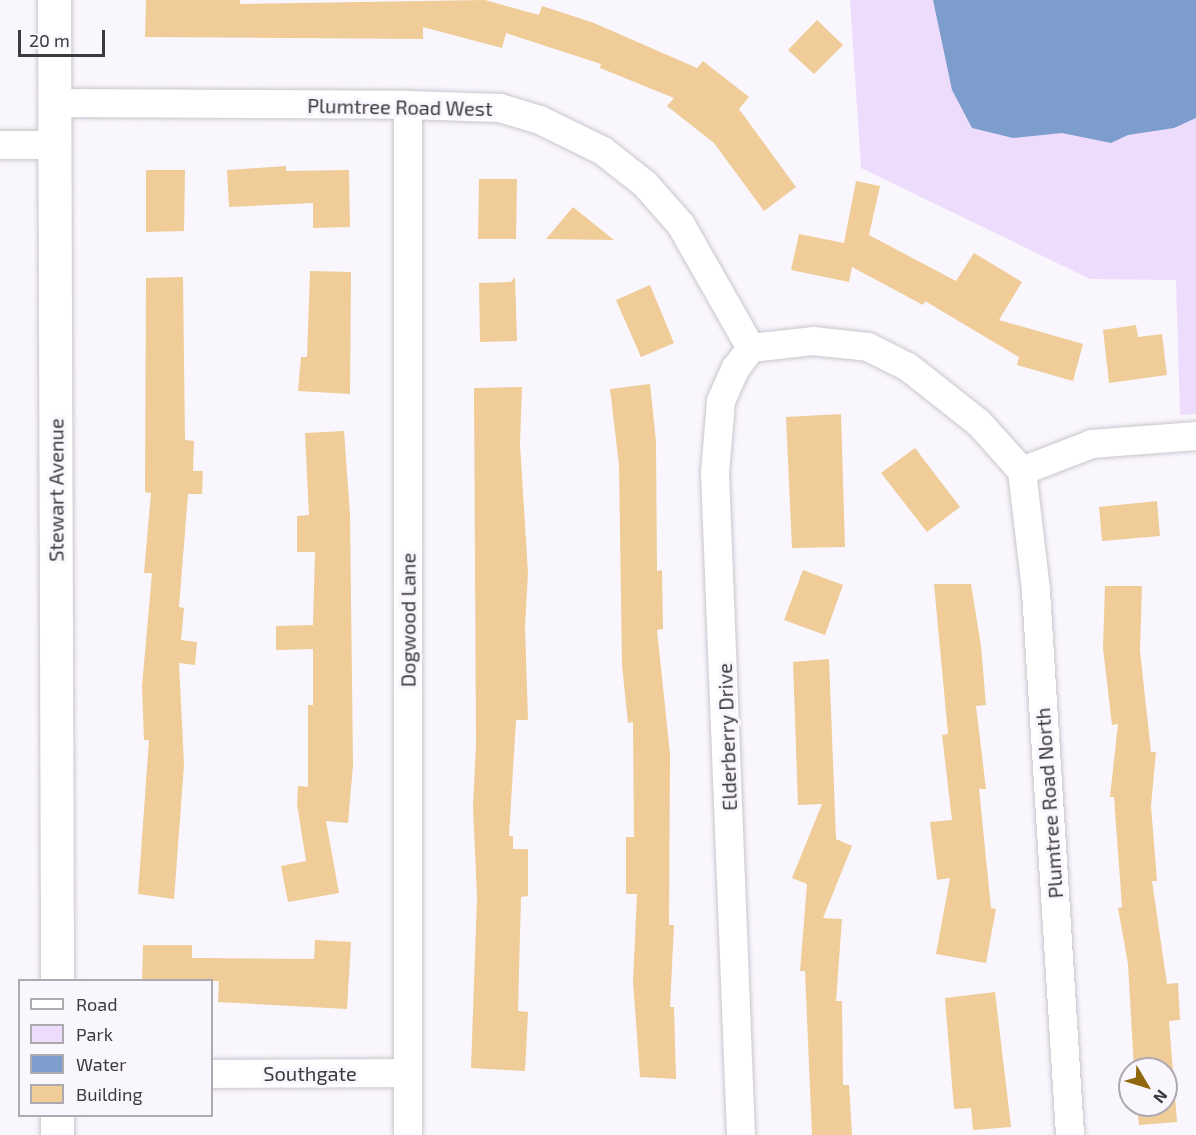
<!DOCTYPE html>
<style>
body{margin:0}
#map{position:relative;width:1196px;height:1135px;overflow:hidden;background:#faf6fd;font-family:"Exo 2",sans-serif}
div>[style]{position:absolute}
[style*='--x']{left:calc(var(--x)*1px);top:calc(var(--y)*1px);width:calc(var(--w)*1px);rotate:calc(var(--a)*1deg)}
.green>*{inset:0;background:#eddcfc}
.water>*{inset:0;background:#7d9ecd}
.building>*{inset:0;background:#efcc98}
.roads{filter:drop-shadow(0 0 2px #c9c6cc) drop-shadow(0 0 2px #c9c6cc)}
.street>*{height:28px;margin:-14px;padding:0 14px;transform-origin:14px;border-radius:14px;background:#fff}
.secondary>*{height:33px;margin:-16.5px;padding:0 16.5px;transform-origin:16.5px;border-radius:16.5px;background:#fff}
span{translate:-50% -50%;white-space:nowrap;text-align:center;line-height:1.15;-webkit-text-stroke:6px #faf6fd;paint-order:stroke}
.street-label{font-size:20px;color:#3c3b3d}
.legend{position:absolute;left:18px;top:979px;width:195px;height:138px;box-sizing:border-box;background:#faf6fd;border:2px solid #aeabb0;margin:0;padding:8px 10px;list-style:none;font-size:18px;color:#3c3b3d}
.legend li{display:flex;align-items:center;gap:12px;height:30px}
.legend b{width:30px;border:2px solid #aeabb0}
.north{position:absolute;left:1118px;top:1057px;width:60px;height:60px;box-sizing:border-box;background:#faf6fd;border:2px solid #aeabb0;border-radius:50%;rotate:128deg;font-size:16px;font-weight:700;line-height:24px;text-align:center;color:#3c3b3d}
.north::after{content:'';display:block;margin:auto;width:21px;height:27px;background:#90670f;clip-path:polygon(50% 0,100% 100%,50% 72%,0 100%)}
.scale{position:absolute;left:18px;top:30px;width:87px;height:27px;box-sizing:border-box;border:3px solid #3c3b3d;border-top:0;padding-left:8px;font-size:18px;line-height:21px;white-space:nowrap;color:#3c3b3d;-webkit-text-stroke:4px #faf6fd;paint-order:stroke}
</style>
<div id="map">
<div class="green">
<div style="clip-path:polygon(850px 0,1196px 0,1196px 414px,1180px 415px,1176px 280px,1090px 279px,861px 168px)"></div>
</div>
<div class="water">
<div style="clip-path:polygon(933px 0,1196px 0,1196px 118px,1174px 128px,1128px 135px,1111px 143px,1062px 133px,1013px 138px,972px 128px,952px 90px)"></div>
</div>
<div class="building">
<div style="clip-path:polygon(146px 0,240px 0,240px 4px,485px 0,539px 15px,542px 6px,594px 23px,697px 68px,703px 61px,749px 97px,739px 109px,796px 187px,764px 211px,714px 143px,667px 106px,674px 98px,600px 68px,601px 64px,506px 33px,502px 48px,423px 27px,423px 39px,145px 37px)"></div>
<div style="clip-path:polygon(817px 20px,843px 45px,814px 74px,788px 50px)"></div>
<div style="clip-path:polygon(286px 166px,286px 171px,349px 170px,350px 227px,313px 228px,313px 203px,229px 207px,227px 170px)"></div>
<div style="clip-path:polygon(146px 170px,185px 170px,184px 231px,146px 232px)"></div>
<div style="clip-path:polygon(479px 179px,517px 179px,516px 239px,478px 239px)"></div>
<div style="clip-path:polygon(856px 181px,880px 186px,869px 235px,956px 281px,974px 253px,1022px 282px,999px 320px,1083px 344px,1073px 381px,1017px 365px,1019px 357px,925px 301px,923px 305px,852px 267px,849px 282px,791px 270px,799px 234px,844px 243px)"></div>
<div style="clip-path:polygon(573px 207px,614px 240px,546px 239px)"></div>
<div style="clip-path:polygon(310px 271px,351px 272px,350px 394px,298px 391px,301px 357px,307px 357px)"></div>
<div style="clip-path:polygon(183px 277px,185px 440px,194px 441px,193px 471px,203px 471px,202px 494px,188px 494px,179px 607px,184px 608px,181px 640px,197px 642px,195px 665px,179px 663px,184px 765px,174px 899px,138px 894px,149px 740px,144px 740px,142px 686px,152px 573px,144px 573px,151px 493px,145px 492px,146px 278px)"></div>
<div style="clip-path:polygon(515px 277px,517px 341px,480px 342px,479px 283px,511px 282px)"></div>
<div style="clip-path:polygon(650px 285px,674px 343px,641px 357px,616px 300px)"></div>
<div style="clip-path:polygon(1136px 325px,1138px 337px,1162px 334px,1167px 375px,1109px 383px,1103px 330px)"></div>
<div style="clip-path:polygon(650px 384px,656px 441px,657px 571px,662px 570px,663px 629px,657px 630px,670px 754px,669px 925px,674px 925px,670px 1007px,674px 1007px,676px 1079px,640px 1077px,633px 981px,637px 894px,626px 894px,626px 837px,634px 837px,633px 722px,628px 723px,622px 665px,619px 465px,610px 389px)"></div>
<div style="clip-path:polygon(522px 387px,520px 444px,528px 573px,525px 627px,528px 720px,516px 720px,509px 836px,513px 836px,513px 849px,528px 849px,528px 896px,521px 897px,518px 1011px,528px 1012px,525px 1071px,471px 1068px,477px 897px,473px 807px,476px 743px,474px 388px)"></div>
<div style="clip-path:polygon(841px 414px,845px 547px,792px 548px,786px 417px)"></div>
<div style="clip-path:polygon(344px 431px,350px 515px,353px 765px,348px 823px,326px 821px,339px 893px,288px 902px,281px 866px,306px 861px,297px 804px,298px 786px,308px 787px,308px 705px,313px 705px,313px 649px,276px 650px,276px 626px,313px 625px,315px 552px,297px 552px,297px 516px,309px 515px,305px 433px)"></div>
<div style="clip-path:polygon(915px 448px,960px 507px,927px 532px,881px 473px)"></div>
<div style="clip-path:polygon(1157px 501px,1160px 536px,1102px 541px,1099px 507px)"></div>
<div style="clip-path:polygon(803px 570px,843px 585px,825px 635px,784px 620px)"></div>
<div style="clip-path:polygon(934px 584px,971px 584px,981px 646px,986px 705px,976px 706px,986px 789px,979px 789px,991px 908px,996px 909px,986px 963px,936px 954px,950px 878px,937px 880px,930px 822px,952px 820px,942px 735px,948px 734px)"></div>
<div style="clip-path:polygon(1105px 586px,1142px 586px,1140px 651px,1151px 752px,1156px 752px,1151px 806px,1157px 881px,1152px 881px,1167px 984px,1178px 983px,1180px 1020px,1169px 1021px,1177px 1122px,1139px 1125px,1137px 1105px,1166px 1105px,1166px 1069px,1134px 1069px,1128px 964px,1118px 908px,1122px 907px,1114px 797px,1110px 797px,1118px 724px,1112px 725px,1103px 648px)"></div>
<div style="clip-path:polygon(829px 659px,836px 839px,852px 846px,823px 918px,842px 919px,836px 1001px,842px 1001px,843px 1085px,849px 1085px,852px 1135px,812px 1135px,805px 971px,800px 971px,807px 884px,792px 878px,822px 804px,798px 805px,793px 662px)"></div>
<div style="clip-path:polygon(315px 940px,351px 942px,347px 1009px,218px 1002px,219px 981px,142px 981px,143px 945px,192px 945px,192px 958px,314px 959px)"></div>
<div style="clip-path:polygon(995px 992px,1011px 1127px,973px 1130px,971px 1108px,954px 1109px,945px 998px)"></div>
</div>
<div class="roads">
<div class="street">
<div style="--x:55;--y:103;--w:353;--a:0.3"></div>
<div style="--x:408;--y:105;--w:92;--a:1.9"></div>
<div style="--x:500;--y:108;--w:42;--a:16.7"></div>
<div style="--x:540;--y:120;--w:70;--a:26.2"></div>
<div style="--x:603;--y:151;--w:53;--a:38.2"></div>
<div style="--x:645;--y:184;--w:55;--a:48.7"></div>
<div style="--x:681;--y:225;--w:142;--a:60.4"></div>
<div style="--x:408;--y:105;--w:1030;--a:90"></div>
<div style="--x:0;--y:145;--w:55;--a:0"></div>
<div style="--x:751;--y:348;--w:62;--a:-6.4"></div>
<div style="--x:813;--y:341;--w:55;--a:6.2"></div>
<div style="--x:868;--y:347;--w:45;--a:26.6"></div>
<div style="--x:908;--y:367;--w:90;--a:38.3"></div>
<div style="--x:979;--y:423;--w:64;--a:48.1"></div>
<div style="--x:1022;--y:471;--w:121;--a:83.3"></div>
<div style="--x:1036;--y:591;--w:545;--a:86.42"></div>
<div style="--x:1022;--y:471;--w:75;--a:-21.1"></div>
<div style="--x:1092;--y:444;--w:104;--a:-4.4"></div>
<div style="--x:212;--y:1074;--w:196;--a:-0.3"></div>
<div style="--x:741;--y:1135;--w:663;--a:-92.25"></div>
<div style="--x:715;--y:473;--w:72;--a:-85.2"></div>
<div style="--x:721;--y:401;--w:36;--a:-66"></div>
<div style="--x:736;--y:368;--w:25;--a:-53"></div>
</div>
<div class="secondary">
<div style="--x:54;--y:0;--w:980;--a:89.82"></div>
<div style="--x:57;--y:1116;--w:19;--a:90"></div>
</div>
</div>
<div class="street-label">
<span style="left:400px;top:107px;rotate:1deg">Plumtree Road West</span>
<span style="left:56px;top:490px;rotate:-90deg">Stewart Avenue</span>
<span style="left:408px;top:620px;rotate:-90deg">Dogwood Lane</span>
<span style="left:727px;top:737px;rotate:-92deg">Elderberry Drive</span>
<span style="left:1049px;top:803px;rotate:-94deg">Plumtree Road North</span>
<span style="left:310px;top:1073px">Southgate</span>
</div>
<ul class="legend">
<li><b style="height:8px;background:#fff"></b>Road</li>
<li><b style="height:16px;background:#eddcfc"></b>Park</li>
<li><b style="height:16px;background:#7d9ecd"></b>Water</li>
<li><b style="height:16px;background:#efcc98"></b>Building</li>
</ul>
<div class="north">N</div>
<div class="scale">20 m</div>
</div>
